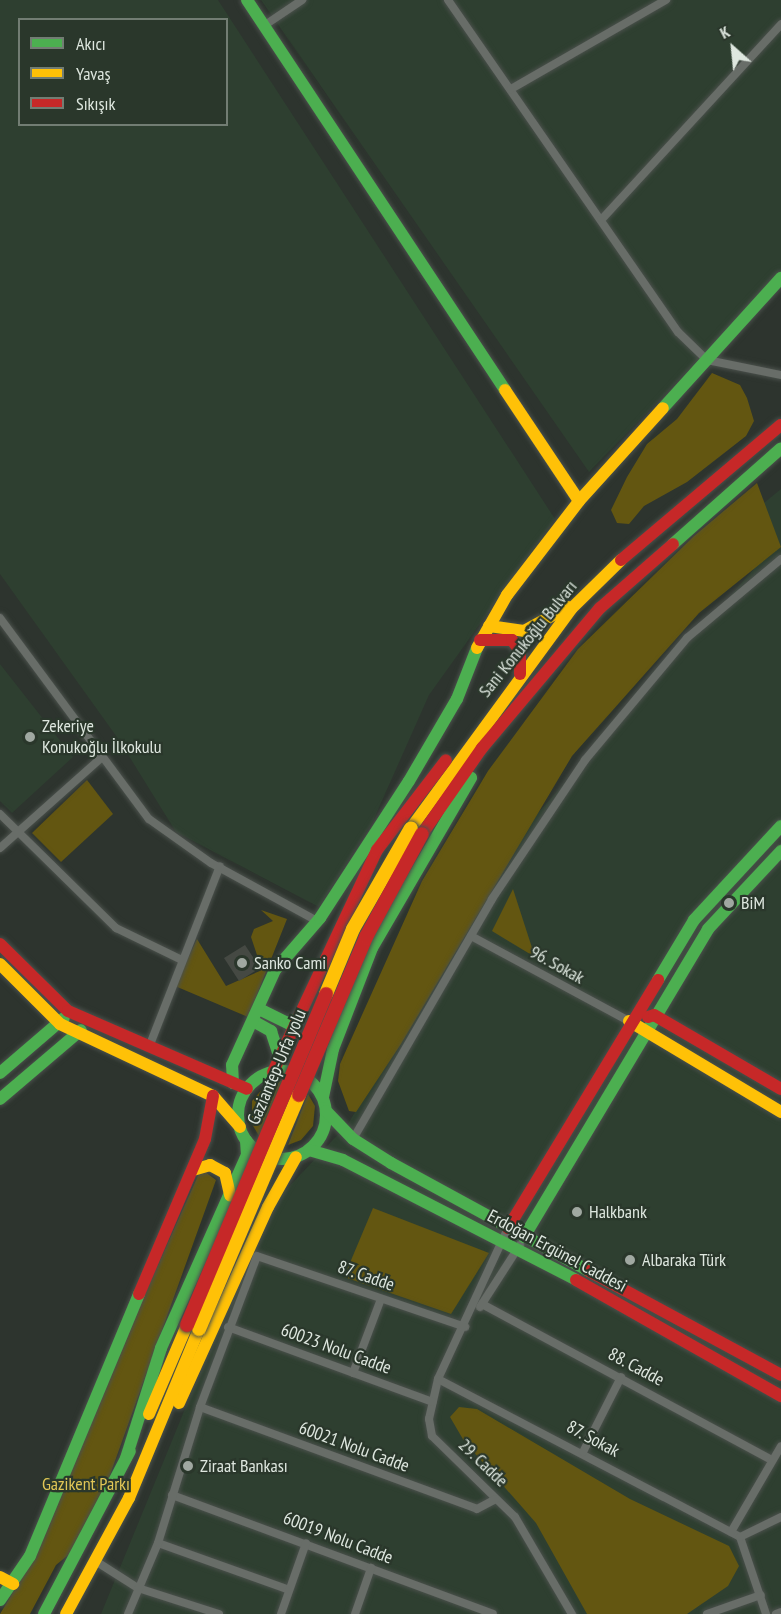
<!DOCTYPE html>
<meta charset="utf-8">
<style>
body{margin:0}
#map{position:relative;width:781px;height:1614px;overflow:hidden;background:#2d342e;font-family:"PT Sans Narrow",sans-serif}
div>[style]{position:absolute}
[style*='--x']{left:calc(var(--x)*1px);top:calc(var(--y)*1px);width:calc(var(--w)*1px);rotate:calc(var(--a)*1deg)}
.built>*{inset:0;background:#2e3f30}
.green>*{inset:0;background:#635611}
.building>*{inset:0;background:#454943}
.roads{filter:drop-shadow(0 0 2px #4a504b) drop-shadow(0 0 2px #4a504b)}
.street>*{height:8px;margin:-4px;padding:0 4px;transform-origin:4px;border-radius:4px;background:#686d68}
.fast>*{height:12px;margin:-6px;padding:0 6px;transform-origin:6px;border-radius:6px;background:#4caf50}
.fast>.ring{margin:-6px;padding:0;box-sizing:content-box;background:none;border:12px solid #4caf50;border-radius:50%}
.slow>*{height:12px;margin:-6px;padding:0 6px;transform-origin:6px;border-radius:6px;background:#ffc107}
.jam>*{height:12px;margin:-6px;padding:0 6px;transform-origin:6px;border-radius:6px;background:#c62828}
.bridges{filter:drop-shadow(0 0 2px #4a504b) drop-shadow(0 0 2px #4a504b)}
.slow-bridge>*{height:14px;margin:-7px;padding:0 7px;transform-origin:7px;border-radius:7px;background:#ffc107}
.jam-bridge>*{height:14px;margin:-7px;padding:0 7px;transform-origin:7px;border-radius:7px;background:#c62828}
.dots>*{width:16px;height:16px;translate:-50% -50%;box-sizing:border-box;border:3px solid #2a372b;border-radius:50%}
span{translate:-50% -50%;white-space:nowrap;text-align:center;line-height:1.15;-webkit-text-stroke:4.5px #2a372b;paint-order:stroke}
.street-label{font-size:18px;color:#dee7df}
.poi-label{font-size:18px;color:#dee7df}
.left{translate:0 -50%;text-align:left}
.park-label{font-size:18px;color:#e1c656}
.legend{position:absolute;left:18px;top:18px;width:210px;height:108px;box-sizing:border-box;background:#2a372b;border:2px solid #727d73;margin:0;padding:8px 10px;list-style:none;font-size:18px;color:#dee7df}
.legend li{display:flex;align-items:center;gap:12px;height:30px}
.legend b{width:30px;border:2px solid #727d73}
.north{position:absolute;left:703px;top:18px;width:60px;height:60px;-webkit-text-stroke:4px #2a372b;paint-order:stroke;rotate:333deg;font-size:16px;font-weight:700;line-height:24px;text-align:center;color:#dee7df}
.north::after{content:'';display:block;margin:auto;width:21px;height:27px;background:#dee7df;clip-path:polygon(50% 0,100% 100%,50% 72%,0 100%)}
</style>
<div id="map">
<div class="built">
<div style="clip-path:polygon(evenodd,0 0,218px 0,555px 519px,429px 695px,373px 821px,319px 907px,176px 832px,119px 740px,0 574px,0 0,20px 20px,226px 20px,226px 124px,20px 124px,20px 20px)"></div>
<div style="clip-path:polygon(261px 0,781px 0,781px 275px,589px 472px)"></div>
<div style="clip-path:polygon(781px 489px,781px 1614px,101px 1614px,266px 1211px,348px 1124px,506px 849px,753px 570px,760px 506px)"></div>
<div style="clip-path:polygon(0 664px,73px 757px,12px 813px,0 801px)"></div>
</div>
<div class="green">
<div style="clip-path:polygon(712px 373px,740px 385px,747px 398px,754px 421px,746px 436px,687px 482px,644px 506px,629px 524px,617px 523px,611px 510px,627px 477px,647px 444px,677px 419px)"></div>
<div style="clip-path:polygon(757px 483px,781px 547px,699px 613px,572px 756px,401px 1044px,356px 1112px,349px 1111px,338px 1081px,340px 1064px,422px 881px,488px 771px,578px 649px,694px 536px)"></div>
<div style="clip-path:polygon(87px 780px,113px 814px,61px 862px,32px 833px)"></div>
<div style="clip-path:polygon(513px 889px,535px 957px,492px 931px)"></div>
<div style="clip-path:polygon(261px 910px,287px 919px,248px 1017px,175px 986px,197px 939px,226px 986px,262px 970px,251px 937px,254px 929px,273px 921px)"></div>
<div style="clip-path:polygon(284px 1080px,259px 1136px,252px 1124px,252px 1101px,265px 1086px)"></div>
<div style="clip-path:polygon(308px 1094px,315px 1106px,313px 1126px,301px 1140px,288px 1145px)"></div>
<div style="clip-path:polygon(201px 1169px,216px 1180px,101px 1500px,72px 1552px,56px 1565px,30px 1614px,0 1614px,39px 1549px,131px 1325px)"></div>
<div style="clip-path:polygon(373px 1208px,489px 1253px,451px 1314px,344px 1277px)"></div>
<div style="clip-path:polygon(459px 1407px,477px 1409px,630px 1499px,729px 1546px,739px 1566px,728px 1586px,687px 1614px,587px 1614px,536px 1523px,464px 1441px,450px 1417px)"></div>
</div>
<div class="building">
<div style="clip-path:polygon(245px 945px,260px 968px,239px 981px,224px 958px)"></div>
</div>
<div class="roads">
<div class="street">
<div style="--x:448;--y:0;--w:404;--a:55.3"></div>
<div style="--x:678;--y:332;--w:40;--a:44"></div>
<div style="--x:707;--y:360;--w:76;--a:11.5"></div>
<div style="--x:265;--y:25;--w:45;--a:-34"></div>
<div style="--x:511;--y:89;--w:179;--a:-29.9"></div>
<div style="--x:602;--y:219;--w:265;--a:-47.4"></div>
<div style="--x:0;--y:618;--w:250;--a:53.5"></div>
<div style="--x:149;--y:819;--w:76;--a:35.4"></div>
<div style="--x:211;--y:863;--w:121;--a:28.7"></div>
<div style="--x:0;--y:814;--w:163;--a:44.5"></div>
<div style="--x:116;--y:928;--w:73;--a:25.9"></div>
<div style="--x:0;--y:848;--w:135;--a:-41.7"></div>
<div style="--x:471;--y:936;--w:179;--a:28.3"></div>
<div style="--x:149;--y:1047;--w:194;--a:-68.6"></div>
<div style="--x:353;--y:1139;--w:277;--a:-59.9"></div>
<div style="--x:492;--y:899;--w:167;--a:-56.2"></div>
<div style="--x:585;--y:760;--w:159;--a:-50.1"></div>
<div style="--x:687;--y:638;--w:123;--a:-40"></div>
<div style="--x:508;--y:1228;--w:166;--a:114.9"></div>
<div style="--x:438;--y:1379;--w:41;--a:102.7"></div>
<div style="--x:429;--y:1419;--w:17;--a:80"></div>
<div style="--x:432;--y:1436;--w:116;--a:44.3"></div>
<div style="--x:515;--y:1517;--w:113;--a:59.6"></div>
<div style="--x:482;--y:1304;--w:329;--a:28.3"></div>
<div style="--x:480;--y:1307;--w:74;--a:-57.2"></div>
<div style="--x:228;--y:1327;--w:218;--a:20.1"></div>
<div style="--x:353;--y:1373;--w:79;--a:-69.3"></div>
<div style="--x:438;--y:1379;--w:341;--a:27.6"></div>
<div style="--x:740;--y:1537;--w:81;--a:71.3"></div>
<div style="--x:200;--y:1407;--w:295;--a:20.2"></div>
<div style="--x:477;--y:1509;--w:21;--a:-28"></div>
<div style="--x:583;--y:1452;--w:84;--a:-63.1"></div>
<div style="--x:172;--y:1495;--w:342;--a:20.3"></div>
<div style="--x:731;--y:1532;--w:99;--a:-59.8"></div>
<div style="--x:740;--y:1537;--w:46;--a:-26"></div>
<div style="--x:158;--y:1543;--w:139;--a:19.7"></div>
<div style="--x:97;--y:1562;--w:49;--a:32.4"></div>
<div style="--x:138;--y:1588;--w:85;--a:17.8"></div>
<div style="--x:128;--y:1614;--w:77;--a:-67.1"></div>
<div style="--x:158;--y:1543;--w:142;--a:-72.8"></div>
<div style="--x:200;--y:1407;--w:161;--a:-69.3"></div>
<div style="--x:257;--y:1256;--w:220;--a:18.8"></div>
<div style="--x:281;--y:1614;--w:75;--a:-70.6"></div>
<div style="--x:355;--y:1614;--w:49;--a:-70.8"></div>
<div style="--x:707;--y:1614;--w:57;--a:-19.4"></div>
<div style="--x:776;--y:1614;--w:5;--a:-22"></div>
</div>
<div class="fast">
<div style="--x:247;--y:0;--w:468;--a:56.5"></div>
<div style="--x:663;--y:408;--w:176;--a:-47.8"></div>
<div style="--x:673;--y:544;--w:144;--a:-41.6"></div>
<div style="--x:658;--y:980;--w:70;--a:-59"></div>
<div style="--x:694;--y:920;--w:128;--a:-47.2"></div>
<div style="--x:259;--y:1009;--w:32;--a:26"></div>
<div style="--x:288;--y:1023;--w:12;--a:-24"></div>
<div style="--x:253;--y:1021;--w:21;--a:29"></div>
<div style="--x:271;--y:1031;--w:26;--a:72"></div>
<div class="ring" style="left:238px;top:1071px;width:76px;height:76px"></div>
<div style="--x:0;--y:1073;--w:84;--a:-40.7"></div>
<div style="--x:233;--y:1083;--w:18;--a:-93"></div>
<div style="--x:232;--y:1065;--w:104;--a:-65.6"></div>
<div style="--x:275;--y:970;--w:69;--a:-49.1"></div>
<div style="--x:320;--y:918;--w:163;--a:-57"></div>
<div style="--x:409;--y:781;--w:95;--a:-59.7"></div>
<div style="--x:457;--y:699;--w:55;--a:-68.6"></div>
<div style="--x:323;--y:1097;--w:49;--a:-78.2"></div>
<div style="--x:333;--y:1049;--w:108;--a:-68.9"></div>
<div style="--x:372;--y:948;--w:197;--a:-59.8"></div>
<div style="--x:0;--y:1099;--w:106;--a:-40.4"></div>
<div style="--x:326;--y:1111;--w:39;--a:46"></div>
<div style="--x:353;--y:1139;--w:45;--a:32.3"></div>
<div style="--x:391;--y:1163;--w:226;--a:28.6"></div>
<div style="--x:309;--y:1150;--w:35;--a:16"></div>
<div style="--x:343;--y:1160;--w:262;--a:27.2"></div>
<div style="--x:524;--y:1237;--w:359;--a:-59.1"></div>
<div style="--x:708;--y:929;--w:107;--a:-46.9"></div>
<div style="--x:126;--y:1458;--w:115;--a:-72.3"></div>
<div style="--x:161;--y:1348;--w:211;--a:-66"></div>
<div style="--x:247;--y:1155;--w:15;--a:-94"></div>
<div style="--x:0;--y:1600;--w:53;--a:-55.7"></div>
<div style="--x:30;--y:1556;--w:284;--a:-67.4"></div>
<div style="--x:44;--y:1614;--w:184;--a:-62.2"></div>
</div>
<div class="slow">
<div style="--x:505;--y:390;--w:133;--a:56.3"></div>
<div style="--x:489;--y:626;--w:35;--a:8"></div>
<div style="--x:524;--y:631;--w:50;--a:-28.6"></div>
<div style="--x:477;--y:648;--w:61;--a:-60.5"></div>
<div style="--x:507;--y:595;--w:118;--a:-52.5"></div>
<div style="--x:579;--y:501;--w:125;--a:-47.9"></div>
<div style="--x:411;--y:828;--w:271;--a:-53.8"></div>
<div style="--x:571;--y:609;--w:70;--a:-44.4"></div>
<div style="--x:0;--y:964;--w:85;--a:45"></div>
<div style="--x:60;--y:1024;--w:169;--a:25.2"></div>
<div style="--x:213;--y:1096;--w:41;--a:48.9"></div>
<div style="--x:629;--y:1021;--w:177;--a:30.9"></div>
<div style="--x:193;--y:1170;--w:18;--a:-16"></div>
<div style="--x:210;--y:1165;--w:17;--a:28"></div>
<div style="--x:225;--y:1173;--w:23;--a:77"></div>
<div style="--x:179;--y:1403;--w:215;--a:-65.6"></div>
<div style="--x:268;--y:1207;--w:57;--a:-60.8"></div>
<div style="--x:149;--y:1414;--w:97;--a:-66.9"></div>
<div style="--x:0;--y:1577;--w:15;--a:28"></div>
<div style="--x:66;--y:1614;--w:132;--a:-61.5"></div>
<div style="--x:129;--y:1498;--w:183;--a:-67.5"></div>
</div>
<div class="jam">
<div style="--x:621;--y:560;--w:209;--a:-40.2"></div>
<div style="--x:480;--y:640;--w:32;--a:0"></div>
<div style="--x:512;--y:640;--w:14;--a:54"></div>
<div style="--x:520;--y:651;--w:23;--a:90"></div>
<div style="--x:422;--y:834;--w:105;--a:-55.1"></div>
<div style="--x:482;--y:748;--w:183;--a:-49.9"></div>
<div style="--x:600;--y:608;--w:97;--a:-41.2"></div>
<div style="--x:0;--y:944;--w:95;--a:44.6"></div>
<div style="--x:68;--y:1011;--w:195;--a:23.5"></div>
<div style="--x:648;--y:1017;--w:6;--a:-18"></div>
<div style="--x:654;--y:1015;--w:147;--a:30.2"></div>
<div style="--x:273;--y:1072;--w:245;--a:-64.9"></div>
<div style="--x:377;--y:850;--w:113;--a:-52.5"></div>
<div style="--x:508;--y:1228;--w:290;--a:-58.8"></div>
<div style="--x:589;--y:1271;--w:218;--a:28.4"></div>
<div style="--x:576;--y:1280;--w:236;--a:29.5"></div>
<div style="--x:139;--y:1294;--w:168;--a:-66.9"></div>
<div style="--x:205;--y:1139;--w:44;--a:-79.5"></div>
</div>
</div>
<div class="bridges">
<div class="slow-bridge">
<div style="--x:326;--y:994;--w:70;--a:-67.4"></div>
<div style="--x:353;--y:929;--w:116;--a:-60.1"></div>
<div style="--x:199;--y:1329;--w:254;--a:-66.9"></div>
</div>
<div class="jam-bridge">
<div style="--x:299;--y:1095;--w:172;--a:-67"></div>
<div style="--x:366;--y:937;--w:117;--a:-61.5"></div>
<div style="--x:187;--y:1325;--w:359;--a:-67.2"></div>
</div>
</div>
<div class="dots">
<div style="left:30px;top:737px;background:#a0a8a1"></div>
<div style="left:729px;top:903px;background:#a0a8a1"></div>
<div style="left:242px;top:963px;background:#a0a8a1"></div>
<div style="left:577px;top:1212px;background:#a0a8a1"></div>
<div style="left:630px;top:1260px;background:#a0a8a1"></div>
<div style="left:188px;top:1466px;background:#a0a8a1"></div>
</div>
<div class="street-label">
<span style="left:528px;top:639px;rotate:-51deg">Sani Konukoğlu Bulvarı</span>
<span style="left:557px;top:965px;rotate:29deg">96. Sokak</span>
<span style="left:277px;top:1067px;rotate:-67deg">Gaziantep-Urfa yolu</span>
<span style="left:557px;top:1251px;rotate:28deg">Erdoğan Ergünel Caddesi</span>
<span style="left:366px;top:1276px;rotate:19deg">87. Cadde</span>
<span style="left:336px;top:1349px;rotate:20deg">60023 Nolu Cadde</span>
<span style="left:636px;top:1367px;rotate:28deg">88. Cadde</span>
<span style="left:593px;top:1439px;rotate:28deg">87. Sokak</span>
<span style="left:354px;top:1447px;rotate:20deg">60021 Nolu Cadde</span>
<span style="left:483px;top:1463px;rotate:44deg">29. Cadde</span>
<span style="left:338px;top:1538px;rotate:21deg">60019 Nolu Cadde</span>
</div>
<div class="poi-label">
<span class="left" style="left:42px;top:737px">Zekeriye<br>Konukoğlu İlkokulu</span>
<span class="left" style="left:741px;top:903px">BiM</span>
<span class="left" style="left:254px;top:963px">Sanko Cami</span>
<span class="left" style="left:589px;top:1212px">Halkbank</span>
<span class="left" style="left:642px;top:1260px">Albaraka Türk</span>
<span class="left" style="left:200px;top:1466px">Ziraat Bankası</span>
</div>
<div class="park-label">
<span style="left:86px;top:1484px">Gazikent Parkı</span>
</div>
<ul class="legend">
<li><b style="height:8px;background:#4caf50"></b>Akıcı</li>
<li><b style="height:8px;background:#ffc107"></b>Yavaş</li>
<li><b style="height:8px;background:#c62828"></b>Sıkışık</li>
</ul>
<div class="north">K</div>
</div>
